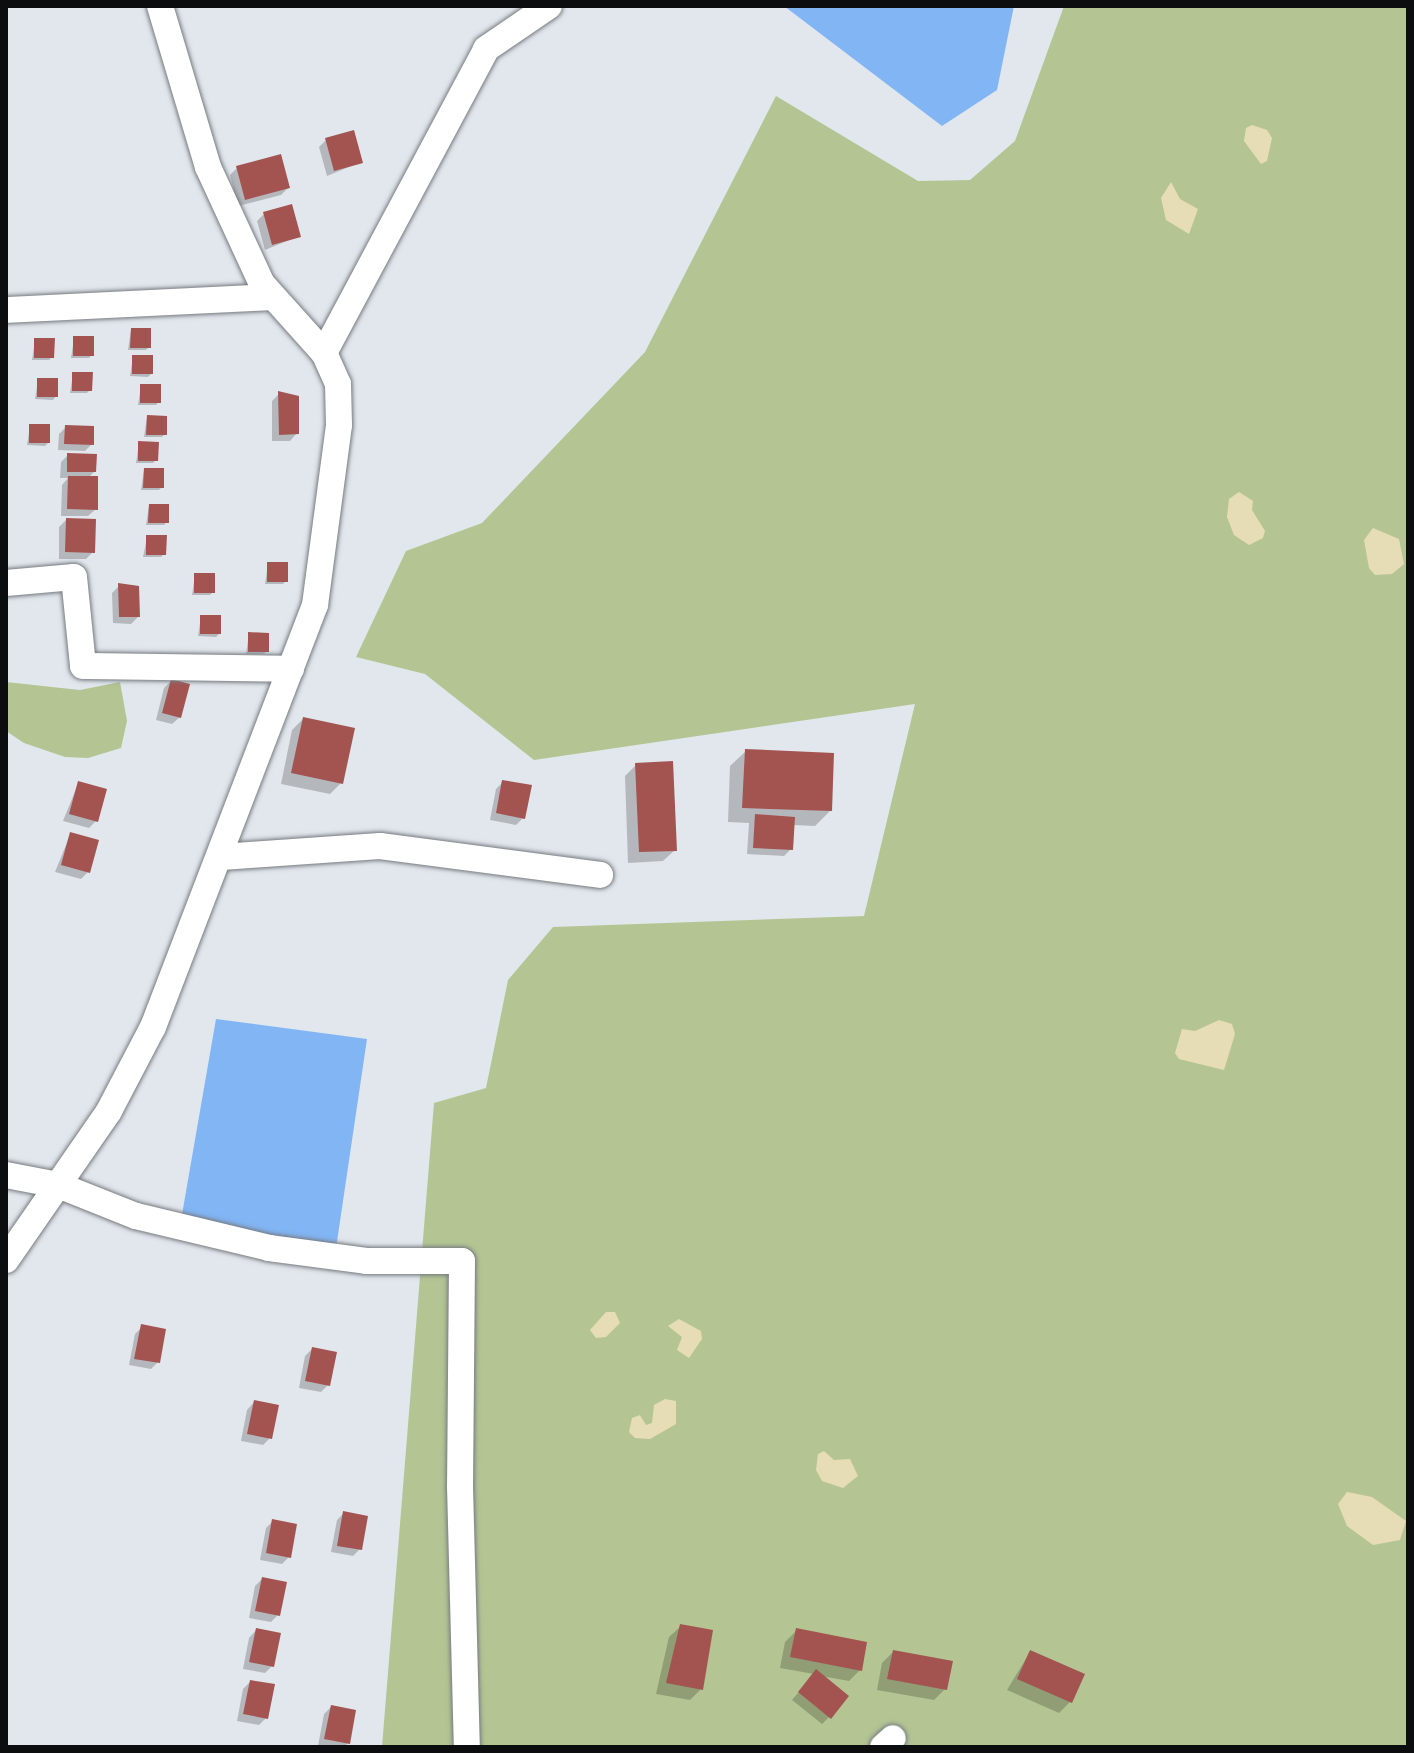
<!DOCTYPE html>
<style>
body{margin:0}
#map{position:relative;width:1414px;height:1753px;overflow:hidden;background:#e1e7ec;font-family:"DejaVu Sans",sans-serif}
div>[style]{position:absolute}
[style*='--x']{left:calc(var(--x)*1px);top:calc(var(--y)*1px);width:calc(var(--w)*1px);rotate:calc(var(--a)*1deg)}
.green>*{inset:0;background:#b4c593}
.sand>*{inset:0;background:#e6ddb7}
.water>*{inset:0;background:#82b5f4}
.shadow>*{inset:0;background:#0003}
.building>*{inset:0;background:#a35451}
.roads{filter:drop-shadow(0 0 2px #777b80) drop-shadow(0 0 2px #777b80)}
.minor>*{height:26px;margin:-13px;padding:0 13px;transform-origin:13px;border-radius:13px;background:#fff}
span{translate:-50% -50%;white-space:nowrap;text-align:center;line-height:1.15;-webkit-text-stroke:7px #eef4f9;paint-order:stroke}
.frame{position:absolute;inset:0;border:8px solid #0b0d0f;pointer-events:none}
</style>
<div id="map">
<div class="green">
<div style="clip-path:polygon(1064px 6px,1408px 6px,1408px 1747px,382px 1747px,434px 1103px,486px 1088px,508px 980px,553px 927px,864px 916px,915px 704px,534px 760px,425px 674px,356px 657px,406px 551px,482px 523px,645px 352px,776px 96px,918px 181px,970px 180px,1015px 141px)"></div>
<div style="clip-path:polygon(6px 682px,80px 690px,120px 682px,127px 721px,121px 748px,88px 758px,65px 757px,24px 743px,6px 731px)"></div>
</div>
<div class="sand">
<div style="clip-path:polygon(1252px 125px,1267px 130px,1272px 138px,1267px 161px,1261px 164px,1244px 141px,1246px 128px)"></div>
<div style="clip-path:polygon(1171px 182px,1180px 199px,1198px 209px,1189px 234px,1166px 220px,1161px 198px)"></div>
<div style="clip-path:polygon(1239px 492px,1253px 501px,1252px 510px,1265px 531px,1263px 538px,1249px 545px,1234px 535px,1227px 517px,1229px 499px)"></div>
<div style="clip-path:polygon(1373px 528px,1399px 539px,1404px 564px,1392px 574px,1375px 575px,1369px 568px,1364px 540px)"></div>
<div style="clip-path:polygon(1219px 1020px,1232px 1024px,1235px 1034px,1224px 1070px,1179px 1059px,1175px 1053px,1182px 1029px,1195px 1031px)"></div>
<div style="clip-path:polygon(606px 1312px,615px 1312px,620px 1323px,606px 1337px,596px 1338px,590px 1330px)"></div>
<div style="clip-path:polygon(679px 1319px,701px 1331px,702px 1339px,689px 1358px,677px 1350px,682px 1337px,668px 1326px)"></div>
<div style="clip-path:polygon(665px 1399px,676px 1401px,676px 1424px,650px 1439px,635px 1438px,629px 1432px,632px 1418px,640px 1415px,646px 1425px,652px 1423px,654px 1405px)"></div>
<div style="clip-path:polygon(824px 1451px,834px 1460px,850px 1459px,858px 1476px,843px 1488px,822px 1481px,816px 1470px,818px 1454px)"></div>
<div style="clip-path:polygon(1347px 1492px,1372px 1497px,1406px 1521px,1400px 1540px,1373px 1545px,1347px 1526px,1338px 1504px)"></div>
</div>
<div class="water">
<div style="clip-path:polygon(784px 6px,1014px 6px,997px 90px,942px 126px)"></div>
<div style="clip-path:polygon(216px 1019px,367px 1039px,335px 1255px,180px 1226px)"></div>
</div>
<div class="shadow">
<div style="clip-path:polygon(326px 140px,361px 162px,327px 176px,319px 147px)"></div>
<div style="clip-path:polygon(237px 168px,288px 188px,281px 195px,238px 206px,230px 175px)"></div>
<div style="clip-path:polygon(264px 214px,299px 236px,265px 250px,257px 221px)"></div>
<div style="clip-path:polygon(131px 330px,149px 347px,146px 350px,128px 350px)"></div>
<div style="clip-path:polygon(74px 338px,92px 355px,89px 358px,71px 358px)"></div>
<div style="clip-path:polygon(35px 340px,52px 357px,49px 360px,32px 360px)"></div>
<div style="clip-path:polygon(133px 357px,151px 374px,148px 377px,130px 376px)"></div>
<div style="clip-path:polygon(73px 374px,90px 390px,87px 393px,70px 393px)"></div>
<div style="clip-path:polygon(38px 380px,56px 396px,53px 400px,35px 399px)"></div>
<div style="clip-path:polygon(141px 386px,159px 402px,156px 405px,138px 405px)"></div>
<div style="clip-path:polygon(279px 394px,297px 433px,290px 441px,272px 441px,272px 401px)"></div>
<div style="clip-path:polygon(147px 417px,165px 434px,162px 437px,144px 437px)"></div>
<div style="clip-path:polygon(30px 426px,48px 443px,45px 446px,27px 445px)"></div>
<div style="clip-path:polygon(66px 427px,92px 444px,85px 451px,58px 450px,59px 434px)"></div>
<div style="clip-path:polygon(139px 443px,156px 460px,153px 463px,136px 463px)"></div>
<div style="clip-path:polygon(68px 455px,94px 472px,88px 478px,96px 509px,88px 516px,61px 516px,62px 485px,68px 478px,60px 478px,61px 462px)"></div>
<div style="clip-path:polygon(144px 470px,162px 487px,159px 490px,141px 490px)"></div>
<div style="clip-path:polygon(149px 506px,167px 522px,164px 525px,146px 525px)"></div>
<div style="clip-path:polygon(66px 520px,93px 552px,86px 559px,59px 559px,59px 527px)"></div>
<div style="clip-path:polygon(147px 537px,164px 554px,161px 557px,143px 557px)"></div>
<div style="clip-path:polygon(268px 564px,286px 581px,283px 584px,265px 584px)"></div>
<div style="clip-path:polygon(195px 575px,213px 592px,210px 595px,192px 595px)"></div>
<div style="clip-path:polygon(119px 586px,138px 617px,131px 624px,113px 623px,112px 593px)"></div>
<div style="clip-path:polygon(201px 617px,219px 634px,216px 637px,198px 636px)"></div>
<div style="clip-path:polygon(249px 634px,267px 651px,264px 654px,246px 654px)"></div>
<div style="clip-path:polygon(171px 681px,180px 717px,172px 724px,156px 720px,164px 688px)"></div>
<div style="clip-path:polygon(303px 719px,341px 783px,330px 794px,281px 784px,292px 730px)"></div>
<div style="clip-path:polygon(746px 751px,830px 811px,815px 826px,793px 825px,791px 849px,784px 856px,747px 854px,749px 823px,728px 822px,730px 766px)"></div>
<div style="clip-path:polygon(636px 765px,675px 850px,663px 861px,628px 863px,625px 776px)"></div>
<div style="clip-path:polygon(503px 782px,523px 818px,516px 825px,490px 820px,496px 789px)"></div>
<div style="clip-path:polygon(78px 784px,96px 821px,89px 828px,63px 821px)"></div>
<div style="clip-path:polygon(70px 835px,88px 872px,81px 879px,55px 872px)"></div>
<div style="clip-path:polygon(142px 1327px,158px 1362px,151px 1369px,129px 1365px,135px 1334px)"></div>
<div style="clip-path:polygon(312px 1349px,328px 1385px,321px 1392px,299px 1388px,305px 1356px)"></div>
<div style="clip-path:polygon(254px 1402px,270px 1438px,263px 1445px,241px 1441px,247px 1410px)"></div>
<div style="clip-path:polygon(344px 1513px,360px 1549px,353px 1556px,331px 1552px,337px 1520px)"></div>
<div style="clip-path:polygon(273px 1521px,289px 1557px,282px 1564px,260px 1560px,266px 1528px)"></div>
<div style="clip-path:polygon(262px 1579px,278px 1615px,271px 1622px,249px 1618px,255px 1586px)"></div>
<div style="clip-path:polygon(681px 1626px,701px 1689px,690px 1700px,656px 1694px,669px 1637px)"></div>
<div style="clip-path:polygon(256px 1630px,272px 1666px,265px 1673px,243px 1669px,249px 1638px)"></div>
<div style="clip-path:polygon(796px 1631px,860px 1670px,849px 1681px,821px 1676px,829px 1717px,822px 1724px,792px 1700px,814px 1674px,780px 1668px,785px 1642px)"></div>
<div style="clip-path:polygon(893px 1652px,945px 1689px,934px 1700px,877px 1690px,882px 1663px)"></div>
<div style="clip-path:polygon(1030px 1652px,1070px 1702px,1059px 1713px,1007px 1690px)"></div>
<div style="clip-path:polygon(250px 1682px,266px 1718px,259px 1725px,237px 1721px,243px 1689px)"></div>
<div style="clip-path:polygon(331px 1707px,348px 1743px,344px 1747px,318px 1746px,324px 1714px)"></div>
</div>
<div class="building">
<div style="clip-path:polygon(354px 130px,363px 163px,334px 171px,325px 138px)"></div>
<div style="clip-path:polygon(281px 154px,290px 188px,245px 200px,236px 166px)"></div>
<div style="clip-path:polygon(292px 204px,301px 237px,272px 245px,263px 212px)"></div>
<div style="clip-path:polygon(131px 328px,151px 328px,151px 348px,130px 348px)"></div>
<div style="clip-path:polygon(73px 336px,94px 336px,94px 356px,73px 356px)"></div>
<div style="clip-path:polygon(34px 338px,55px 338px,54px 358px,34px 358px)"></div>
<div style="clip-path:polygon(132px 355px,153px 355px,153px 374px,132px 374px)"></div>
<div style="clip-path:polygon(72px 372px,93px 372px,92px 391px,72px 391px)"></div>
<div style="clip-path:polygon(37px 378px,58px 378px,58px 397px,37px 397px)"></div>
<div style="clip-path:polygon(140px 384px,161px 384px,161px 403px,140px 403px)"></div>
<div style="clip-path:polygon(278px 391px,299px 396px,299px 434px,279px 435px)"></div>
<div style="clip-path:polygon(147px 415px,167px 416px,167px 435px,146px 435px)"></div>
<div style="clip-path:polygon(29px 424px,50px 424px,50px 443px,29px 443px)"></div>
<div style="clip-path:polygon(65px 425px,94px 426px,94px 445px,64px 444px)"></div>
<div style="clip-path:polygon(138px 441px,159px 442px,158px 461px,138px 461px)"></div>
<div style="clip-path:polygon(67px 453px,97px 454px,96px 472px,67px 472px)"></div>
<div style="clip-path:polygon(144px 468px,164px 468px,164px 488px,143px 488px)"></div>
<div style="clip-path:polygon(68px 476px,98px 476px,98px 510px,67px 509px)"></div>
<div style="clip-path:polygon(149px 504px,169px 504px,169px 523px,148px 523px)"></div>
<div style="clip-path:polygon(66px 518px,96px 519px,95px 553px,65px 552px)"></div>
<div style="clip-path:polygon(146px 535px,167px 535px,166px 555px,146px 555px)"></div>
<div style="clip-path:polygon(267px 562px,288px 562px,288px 582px,267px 582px)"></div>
<div style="clip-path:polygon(194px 573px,215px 573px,215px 593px,194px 593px)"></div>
<div style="clip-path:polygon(118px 583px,139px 586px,140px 617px,119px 617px)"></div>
<div style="clip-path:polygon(200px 615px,221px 615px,221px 634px,200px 634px)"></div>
<div style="clip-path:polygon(248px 632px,269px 633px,269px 652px,248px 652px)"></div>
<div style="clip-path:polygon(171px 679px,190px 684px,181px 718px,162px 713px)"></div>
<div style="clip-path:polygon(303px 717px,355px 728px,343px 784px,291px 773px)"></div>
<div style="clip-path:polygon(745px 749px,834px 753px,832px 811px,742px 808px)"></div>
<div style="clip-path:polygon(673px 761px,677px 851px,639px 852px,635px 763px)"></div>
<div style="clip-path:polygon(502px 780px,532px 785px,525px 819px,496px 813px)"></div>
<div style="clip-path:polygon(78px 781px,107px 789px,98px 822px,69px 814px)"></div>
<div style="clip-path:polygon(755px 814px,795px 817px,793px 850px,753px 848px)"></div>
<div style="clip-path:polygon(70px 832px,99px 840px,90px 873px,61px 865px)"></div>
<div style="clip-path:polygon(141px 1324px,166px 1329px,160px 1363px,134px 1359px)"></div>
<div style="clip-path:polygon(312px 1347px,337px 1352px,330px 1386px,305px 1381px)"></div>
<div style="clip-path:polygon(254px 1400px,279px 1405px,272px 1439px,247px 1434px)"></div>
<div style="clip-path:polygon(343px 1511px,368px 1516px,362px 1550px,337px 1546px)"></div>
<div style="clip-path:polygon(272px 1519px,297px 1524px,291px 1558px,266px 1553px)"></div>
<div style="clip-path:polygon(262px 1577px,287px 1582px,280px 1616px,255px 1611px)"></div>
<div style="clip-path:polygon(680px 1624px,713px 1630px,703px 1690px,666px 1683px)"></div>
<div style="clip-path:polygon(256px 1628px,281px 1633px,274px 1667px,249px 1662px)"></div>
<div style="clip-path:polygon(796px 1628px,867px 1642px,862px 1671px,790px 1657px)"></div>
<div style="clip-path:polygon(893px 1650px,953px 1661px,947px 1690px,887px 1679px)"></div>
<div style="clip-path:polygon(1030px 1650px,1085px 1674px,1072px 1703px,1017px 1679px)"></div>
<div style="clip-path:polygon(816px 1669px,849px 1696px,831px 1719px,798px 1692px)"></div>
<div style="clip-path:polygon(250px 1680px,275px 1684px,268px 1719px,243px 1714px)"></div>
<div style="clip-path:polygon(331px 1705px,356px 1710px,350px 1744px,324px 1739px)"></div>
</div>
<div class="roads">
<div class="minor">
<div style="--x:6;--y:310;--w:265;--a:-2.8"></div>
<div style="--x:324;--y:353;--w:344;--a:-61.9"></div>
<div style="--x:486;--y:49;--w:76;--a:-34.3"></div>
<div style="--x:6;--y:583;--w:68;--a:-5"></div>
<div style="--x:74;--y:577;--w:89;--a:84.2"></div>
<div style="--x:83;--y:666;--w:208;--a:0.8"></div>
<div style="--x:221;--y:857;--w:159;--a:-4"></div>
<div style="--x:380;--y:846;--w:222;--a:7.5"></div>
<div style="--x:6;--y:1175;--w:53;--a:10.9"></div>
<div style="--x:58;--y:1185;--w:84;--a:21.7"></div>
<div style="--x:136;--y:1216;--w:137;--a:13.5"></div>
<div style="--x:269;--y:1248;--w:98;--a:7.6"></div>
<div style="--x:366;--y:1261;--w:96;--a:0"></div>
<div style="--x:462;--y:1261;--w:225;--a:90.5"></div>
<div style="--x:460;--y:1486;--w:261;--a:88.5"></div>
<div style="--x:6;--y:1260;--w:181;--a:-55.3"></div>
<div style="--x:109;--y:1111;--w:95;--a:-62.4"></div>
<div style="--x:153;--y:1027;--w:452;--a:-69"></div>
<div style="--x:315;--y:605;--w:182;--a:-82.4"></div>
<div style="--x:339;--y:425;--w:41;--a:-91.4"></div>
<div style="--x:338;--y:384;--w:34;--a:-114"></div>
<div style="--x:324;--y:353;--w:93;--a:-131.9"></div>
<div style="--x:262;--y:284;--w:129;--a:-114.8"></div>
<div style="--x:208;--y:167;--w:168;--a:-106.6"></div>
<div style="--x:883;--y:1747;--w:13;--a:-42"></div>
</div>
</div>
<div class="frame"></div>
</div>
